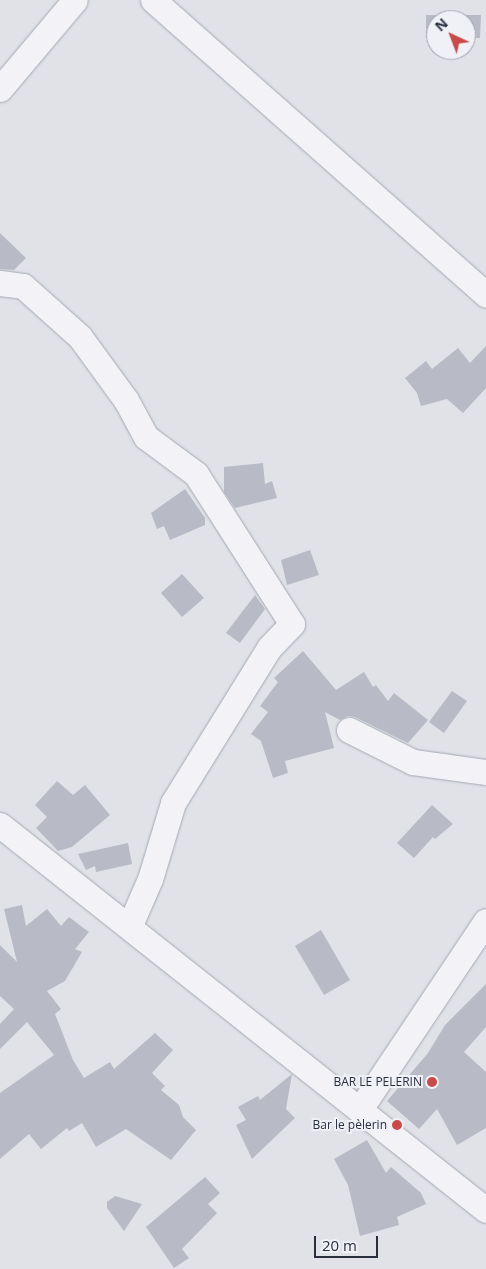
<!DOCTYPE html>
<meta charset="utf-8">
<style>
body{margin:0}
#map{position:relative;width:486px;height:1269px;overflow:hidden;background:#e0e2e8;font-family:"Open Sans",sans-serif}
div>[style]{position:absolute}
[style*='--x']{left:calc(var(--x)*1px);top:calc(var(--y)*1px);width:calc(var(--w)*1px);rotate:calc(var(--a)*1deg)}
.building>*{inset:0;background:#b8bbc5}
.roads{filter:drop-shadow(0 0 1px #a5a8b2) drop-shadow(0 0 1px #a5a8b2)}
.minor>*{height:25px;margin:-12.5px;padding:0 12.5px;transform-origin:12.5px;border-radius:12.5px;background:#f3f3f7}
.dots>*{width:14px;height:14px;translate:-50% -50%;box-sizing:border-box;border:2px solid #f0f1f6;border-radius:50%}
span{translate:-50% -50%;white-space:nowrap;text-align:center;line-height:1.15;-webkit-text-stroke:4px #f0f1f6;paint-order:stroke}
.poi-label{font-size:12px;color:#292e3f}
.right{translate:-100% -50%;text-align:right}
.north{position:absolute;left:426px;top:10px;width:50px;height:50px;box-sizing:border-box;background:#f0f1f6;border:1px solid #a0a3ad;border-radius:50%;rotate:317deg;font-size:14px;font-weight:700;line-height:20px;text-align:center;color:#292e3f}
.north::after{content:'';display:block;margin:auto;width:18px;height:22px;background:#c84b4a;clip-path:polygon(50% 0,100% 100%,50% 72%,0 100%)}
.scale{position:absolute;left:314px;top:1236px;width:64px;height:22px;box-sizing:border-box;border:2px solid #292e3f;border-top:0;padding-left:6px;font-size:15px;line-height:18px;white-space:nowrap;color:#292e3f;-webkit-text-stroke:4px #f0f1f6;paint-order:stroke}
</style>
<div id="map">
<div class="building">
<div style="clip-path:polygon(426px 15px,481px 15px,480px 38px,466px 38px,466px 20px,436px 20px,436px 38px,426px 38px)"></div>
<div style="clip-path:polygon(0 233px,26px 258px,14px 270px,0 269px)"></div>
<div style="clip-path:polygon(486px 346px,486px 388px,463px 413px,447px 399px,421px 406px,417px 393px,405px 378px,426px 361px,432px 369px,458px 348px,470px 363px)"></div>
<div style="clip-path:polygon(263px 463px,265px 484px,272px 481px,277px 498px,235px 508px,224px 492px,224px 467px)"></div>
<div style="clip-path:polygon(185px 489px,205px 518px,205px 525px,170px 540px,164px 526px,157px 529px,151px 513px)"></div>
<div style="clip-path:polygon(310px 550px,319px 575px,287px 585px,281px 560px)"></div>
<div style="clip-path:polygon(182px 574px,204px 598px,182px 617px,161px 593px)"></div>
<div style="clip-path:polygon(255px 595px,265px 609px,240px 643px,226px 633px)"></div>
<div style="clip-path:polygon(303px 651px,336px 690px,364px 672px,373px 687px,376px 685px,388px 701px,394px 693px,428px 720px,408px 743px,355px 717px,348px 716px,340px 720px,325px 712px,334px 748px,285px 761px,288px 773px,273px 778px,261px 741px,251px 734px,268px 712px,260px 706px,278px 682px,274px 678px)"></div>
<div style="clip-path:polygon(452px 691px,467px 701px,444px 733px,429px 722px)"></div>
<div style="clip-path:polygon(57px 781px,73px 795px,85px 785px,110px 815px,72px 847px,58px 851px,36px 828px,47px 817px,35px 805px)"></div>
<div style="clip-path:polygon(432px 805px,453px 824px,435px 839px,433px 837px,414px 858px,397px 843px)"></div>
<div style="clip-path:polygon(128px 843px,132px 864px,96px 872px,95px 866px,86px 870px,78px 854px)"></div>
<div style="clip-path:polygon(22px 905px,26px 926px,47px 909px,61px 926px,69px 917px,89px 932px,75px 949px,82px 952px,65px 981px,47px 991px,61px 1009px,55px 1014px,73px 1060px,84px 1078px,110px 1062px,114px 1069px,155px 1033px,173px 1050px,152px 1073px,165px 1086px,161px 1090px,179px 1105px,183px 1117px,196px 1130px,171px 1160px,126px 1129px,96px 1147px,82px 1123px,69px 1131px,67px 1128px,41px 1149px,29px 1134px,0 1159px,0 1093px,54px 1055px,27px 1022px,0 1049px,0 1024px,14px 1009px,0 996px,0 945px,17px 962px,4px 909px)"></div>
<div style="clip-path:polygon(321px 930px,350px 980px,324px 995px,295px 946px)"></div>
<div style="clip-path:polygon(486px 984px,486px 1027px,464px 1052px,486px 1072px,486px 1128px,457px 1145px,437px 1109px,419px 1129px,387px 1101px,428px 1053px,445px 1025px)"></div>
<div style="clip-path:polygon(292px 1074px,286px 1109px,295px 1118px,252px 1159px,236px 1125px,246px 1120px,238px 1107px,258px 1096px,260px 1100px)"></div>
<div style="clip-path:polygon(367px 1140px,386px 1173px,391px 1167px,421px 1193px,426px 1204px,397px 1217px,399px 1225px,360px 1236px,348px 1185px,334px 1159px)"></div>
<div style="clip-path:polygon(205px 1177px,220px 1193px,208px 1204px,217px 1213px,182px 1249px,189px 1258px,174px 1268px,146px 1227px)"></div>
<div style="clip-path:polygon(115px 1196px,142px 1204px,124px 1231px,107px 1208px,107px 1202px)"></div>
</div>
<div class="roads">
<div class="minor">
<div style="--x:153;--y:0;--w:445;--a:41.5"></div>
<div style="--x:0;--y:89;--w:116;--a:-49.9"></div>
<div style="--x:0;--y:283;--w:23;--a:7"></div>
<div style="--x:23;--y:286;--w:76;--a:41.8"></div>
<div style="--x:80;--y:337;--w:78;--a:53.9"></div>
<div style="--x:126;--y:400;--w:42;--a:61.6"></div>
<div style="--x:146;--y:437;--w:62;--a:36.5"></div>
<div style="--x:196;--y:474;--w:178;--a:57.4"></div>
<div style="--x:292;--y:624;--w:33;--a:134"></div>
<div style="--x:269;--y:648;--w:182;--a:121.8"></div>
<div style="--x:173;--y:803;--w:79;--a:106.8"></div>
<div style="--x:150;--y:879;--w:50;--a:113.5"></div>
<div style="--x:349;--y:730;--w:72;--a:26.6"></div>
<div style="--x:413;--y:762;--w:74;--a:7.8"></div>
<div style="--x:0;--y:825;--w:620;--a:38.39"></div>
<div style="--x:360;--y:1109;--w:226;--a:-56.2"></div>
</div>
</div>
<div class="dots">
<div style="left:432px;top:1082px;background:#c84b4a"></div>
<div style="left:397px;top:1125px;background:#c84b4a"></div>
</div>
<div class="poi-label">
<span class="right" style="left:422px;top:1082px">BAR LE PELERIN</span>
<span class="right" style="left:387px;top:1125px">Bar le pèlerin</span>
</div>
<div class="north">N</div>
<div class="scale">20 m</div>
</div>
